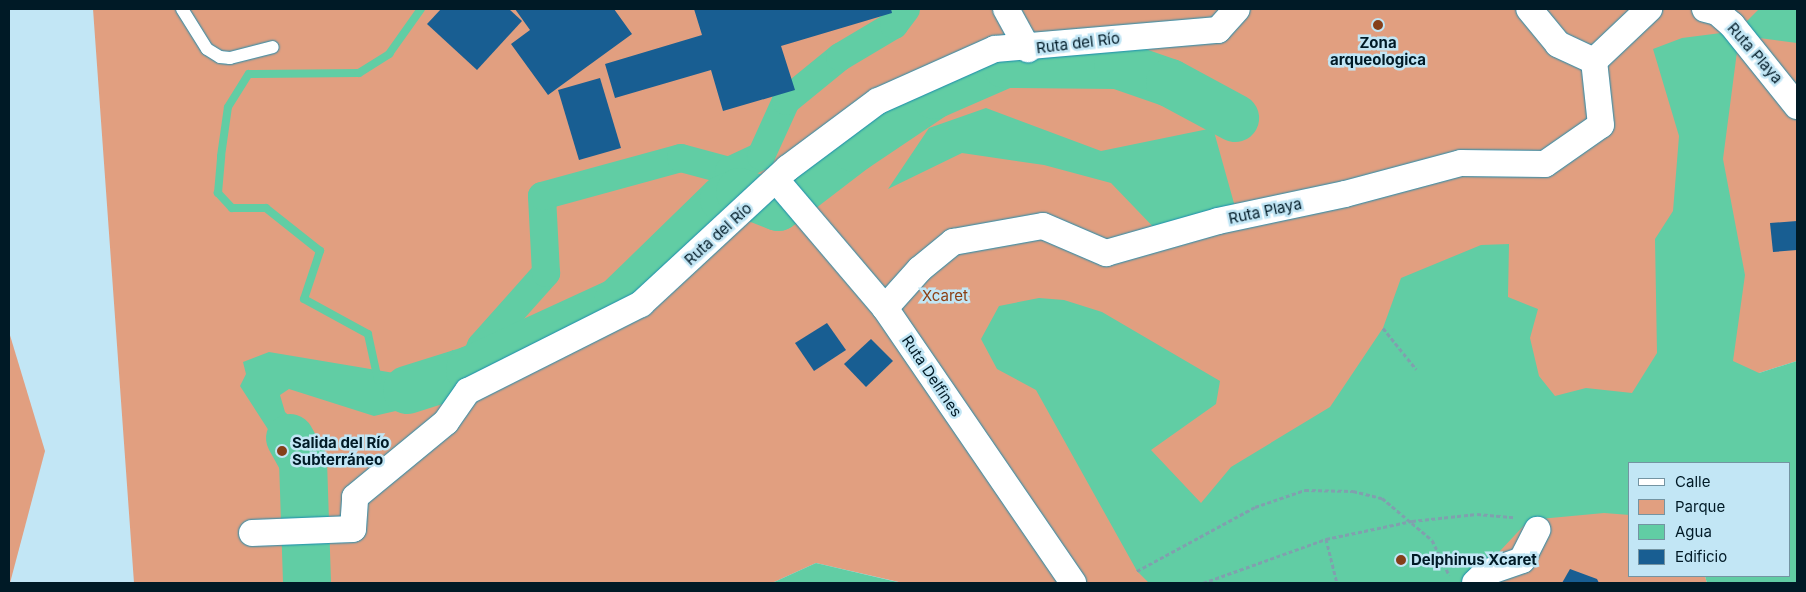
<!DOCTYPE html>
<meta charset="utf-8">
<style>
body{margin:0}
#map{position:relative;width:1806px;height:592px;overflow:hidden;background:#c2e6f5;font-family:Inter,sans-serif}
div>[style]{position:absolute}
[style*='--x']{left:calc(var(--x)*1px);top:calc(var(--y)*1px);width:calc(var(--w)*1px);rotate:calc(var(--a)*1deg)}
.green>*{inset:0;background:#e19f80}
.water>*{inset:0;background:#61cda4}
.stream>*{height:8px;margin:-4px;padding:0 4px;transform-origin:4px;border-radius:4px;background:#61cda4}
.canal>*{height:28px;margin:-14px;padding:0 14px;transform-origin:14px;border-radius:14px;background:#61cda4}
.river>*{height:48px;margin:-24px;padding:0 24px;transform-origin:24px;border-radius:24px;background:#61cda4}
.building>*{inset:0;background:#185e92}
.path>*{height:3px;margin-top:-1.5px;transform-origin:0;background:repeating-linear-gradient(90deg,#80a0ae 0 4px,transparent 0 6.5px)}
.roads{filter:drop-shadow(0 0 1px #198aae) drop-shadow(0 0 1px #198aae)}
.lane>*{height:12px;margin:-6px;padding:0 6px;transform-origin:6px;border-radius:6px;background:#fff}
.street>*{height:26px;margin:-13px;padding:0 13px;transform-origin:13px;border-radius:13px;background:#fff}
.dots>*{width:14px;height:14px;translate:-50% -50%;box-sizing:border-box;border:2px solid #c2e6f5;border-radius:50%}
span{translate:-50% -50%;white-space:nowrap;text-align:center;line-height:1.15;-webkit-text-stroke:5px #c2e6f5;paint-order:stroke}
.poi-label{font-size:15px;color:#001a26;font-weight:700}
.left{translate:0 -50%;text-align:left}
.street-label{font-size:15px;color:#001a26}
.park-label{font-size:15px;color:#8b3e12}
.frame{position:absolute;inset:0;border:10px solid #001a26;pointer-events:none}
.legend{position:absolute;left:1628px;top:462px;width:162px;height:115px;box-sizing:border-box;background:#c2e6f5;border:1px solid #7494a2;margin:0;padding:6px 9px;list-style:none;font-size:15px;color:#001a26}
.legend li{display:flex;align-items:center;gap:10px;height:25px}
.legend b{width:25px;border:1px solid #7494a2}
</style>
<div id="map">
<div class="green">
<div style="clip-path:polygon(93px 9px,1797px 9px,1797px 361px,1759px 373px,1630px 463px,1630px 576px,1705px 576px,1707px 583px,903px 583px,816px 563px,772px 583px,134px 583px)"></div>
<div style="clip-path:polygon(9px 332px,45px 451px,10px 583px,9px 583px)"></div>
</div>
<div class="water">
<div style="clip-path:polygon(1759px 9px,1797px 9px,1797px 43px,1752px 37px,1747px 21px)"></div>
<div style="clip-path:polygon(1721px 33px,1738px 44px,1723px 159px,1745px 275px,1733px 361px,1759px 373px,1797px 361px,1797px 583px,1707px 583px,1705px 576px,1790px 576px,1790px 463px,1630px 463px,1630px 515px,1604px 513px,1529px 520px,1470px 583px,1149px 583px,1137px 571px,1036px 390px,997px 369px,981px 339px,999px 306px,1039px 298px,1064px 300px,1102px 312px,1220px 381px,1216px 404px,1151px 450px,1201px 503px,1231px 467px,1330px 407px,1383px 328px,1401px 278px,1481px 245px,1509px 244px,1508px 297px,1538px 309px,1530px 338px,1539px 376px,1555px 396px,1586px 388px,1632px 393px,1657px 353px,1655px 239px,1673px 211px,1679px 136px,1653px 49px,1682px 38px)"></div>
<div style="clip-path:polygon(986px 108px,1101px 151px,1213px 128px,1237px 214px,1161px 235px,1111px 183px,1044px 165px,962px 153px,888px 189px,929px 128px)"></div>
<div style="clip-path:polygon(453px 350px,470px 370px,443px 393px,400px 410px,374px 416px,289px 389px,280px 395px,285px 412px,305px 431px,317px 462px,318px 501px,286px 498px,292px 477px,282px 451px,240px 386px,246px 374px,243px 362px,269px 352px,412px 376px)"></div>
<div style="clip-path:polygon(816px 563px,893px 581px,903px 583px,772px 583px)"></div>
</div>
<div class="stream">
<div style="--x:378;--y:380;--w:47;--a:-102.3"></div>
<div style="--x:368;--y:334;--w:73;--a:-151.3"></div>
<div style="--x:304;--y:299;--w:51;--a:-71.6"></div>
<div style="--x:320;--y:251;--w:69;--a:-141.5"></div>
<div style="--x:266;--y:208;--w:34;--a:180"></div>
<div style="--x:232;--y:208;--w:21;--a:-133"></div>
<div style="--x:218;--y:193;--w:37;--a:-85"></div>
<div style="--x:221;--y:156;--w:49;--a:-81.9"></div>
<div style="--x:228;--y:107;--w:39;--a:-58"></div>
<div style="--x:249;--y:74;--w:110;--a:-0.5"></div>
<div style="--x:359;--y:73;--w:36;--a:-32"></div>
<div style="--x:389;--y:54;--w:55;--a:-54.6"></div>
</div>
<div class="canal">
<div style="--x:470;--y:370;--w:26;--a:-65"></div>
<div style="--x:481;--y:346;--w:98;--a:-48.3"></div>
<div style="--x:546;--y:273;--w:77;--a:-93"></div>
<div style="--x:542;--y:196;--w:144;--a:-15.3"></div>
<div style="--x:681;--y:158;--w:50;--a:15.2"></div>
<div style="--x:729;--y:171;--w:35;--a:-25"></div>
<div style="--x:761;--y:156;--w:60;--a:-65.6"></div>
<div style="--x:786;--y:101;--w:70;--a:-39.2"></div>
<div style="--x:840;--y:57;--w:63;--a:-30.7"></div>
<div style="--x:894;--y:25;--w:20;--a:-53"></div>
</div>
<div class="river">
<div style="--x:407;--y:390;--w:66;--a:-17.6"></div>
<div style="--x:470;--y:370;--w:163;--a:-24.7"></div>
<div style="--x:618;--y:302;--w:148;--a:-44.2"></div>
<div style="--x:724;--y:199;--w:17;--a:-24"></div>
<div style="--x:740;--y:192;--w:41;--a:21.5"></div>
<div style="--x:778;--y:207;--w:97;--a:-37.5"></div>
<div style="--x:855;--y:148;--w:95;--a:-33.9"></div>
<div style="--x:934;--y:95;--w:77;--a:-23.6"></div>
<div style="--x:1005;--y:64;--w:113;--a:0.5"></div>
<div style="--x:1118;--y:65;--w:55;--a:19.1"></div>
<div style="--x:1170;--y:83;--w:74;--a:28.3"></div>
<div style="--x:290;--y:438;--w:26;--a:61"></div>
<div style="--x:303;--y:461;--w:122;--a:88.1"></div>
</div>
<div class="building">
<div style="clip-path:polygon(441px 9px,509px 9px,522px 21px,477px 70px,427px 24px)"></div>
<div style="clip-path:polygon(515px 9px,614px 9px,632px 34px,548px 95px,511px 44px,530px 30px)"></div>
<div style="clip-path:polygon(694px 9px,891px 9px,892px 13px,781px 46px,795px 90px,723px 111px,711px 70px,615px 98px,605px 64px,702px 35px)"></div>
<div style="clip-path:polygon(600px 78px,621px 148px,579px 160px,558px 90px)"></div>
<div style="clip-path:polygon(1797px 221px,1797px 250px,1773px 252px,1770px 223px)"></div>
<div style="clip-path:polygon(827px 323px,846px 350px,814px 371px,795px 343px)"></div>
<div style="clip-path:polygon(871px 339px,893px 361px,866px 387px,844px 364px)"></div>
<div style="clip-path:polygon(1570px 569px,1597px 579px,1599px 583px,1562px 583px)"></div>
</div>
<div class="path">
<div style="--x:1383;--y:328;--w:53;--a:51.2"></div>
<div style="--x:1326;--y:539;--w:45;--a:76"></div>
<div style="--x:1137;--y:571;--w:134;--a:-28.5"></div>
<div style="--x:1255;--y:507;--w:53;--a:-18.8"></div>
<div style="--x:1305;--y:490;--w:48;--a:1.2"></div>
<div style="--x:1353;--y:491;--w:30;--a:14"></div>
<div style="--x:1382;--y:498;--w:65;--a:40"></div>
<div style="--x:1432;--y:540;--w:39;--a:64"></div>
<div style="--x:1203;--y:583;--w:131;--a:-19.7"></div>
<div style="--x:1326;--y:539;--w:88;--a:-11.8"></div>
<div style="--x:1412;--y:521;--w:65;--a:-6.1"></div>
<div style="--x:1477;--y:514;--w:37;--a:5"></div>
</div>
<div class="roads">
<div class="lane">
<div style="--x:182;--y:9;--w:47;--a:58"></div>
<div style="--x:207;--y:49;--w:15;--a:32"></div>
<div style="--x:220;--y:57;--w:10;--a:6"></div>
<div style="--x:230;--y:58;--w:44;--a:-14.3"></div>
</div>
<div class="street">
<div style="--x:1006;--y:9;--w:46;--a:61.2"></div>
<div style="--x:1705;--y:9;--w:12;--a:14"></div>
<div style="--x:1717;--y:12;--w:20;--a:41"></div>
<div style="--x:1732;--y:25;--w:104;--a:51.3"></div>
<div style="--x:1594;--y:61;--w:76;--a:-43.4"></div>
<div style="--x:777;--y:181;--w:167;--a:49.6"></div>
<div style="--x:885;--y:308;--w:333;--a:55.6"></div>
<div style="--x:885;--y:308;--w:52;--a:-48.1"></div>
<div style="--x:920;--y:269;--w:43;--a:-39.3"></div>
<div style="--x:953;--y:242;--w:91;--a:-10.1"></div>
<div style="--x:1043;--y:226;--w:69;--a:23.2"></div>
<div style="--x:1106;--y:253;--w:116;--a:-15.9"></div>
<div style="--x:1218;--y:221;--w:130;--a:-12"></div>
<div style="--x:1345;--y:194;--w:120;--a:-15"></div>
<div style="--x:1461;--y:163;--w:84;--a:0.7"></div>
<div style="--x:1545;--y:164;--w:68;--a:-34.9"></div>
<div style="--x:1601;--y:125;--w:64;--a:-96.2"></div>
<div style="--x:1594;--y:61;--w:40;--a:-155"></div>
<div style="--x:1558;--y:44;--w:45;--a:-129.6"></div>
<div style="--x:252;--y:533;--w:101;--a:-2.3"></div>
<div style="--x:353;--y:529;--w:32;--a:-86"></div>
<div style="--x:355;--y:497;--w:118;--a:-39.5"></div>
<div style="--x:446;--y:422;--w:38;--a:-55"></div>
<div style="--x:468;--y:391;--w:194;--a:-26.7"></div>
<div style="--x:641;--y:304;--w:200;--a:-42.8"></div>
<div style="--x:788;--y:168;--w:112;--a:-36.7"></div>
<div style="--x:878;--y:101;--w:128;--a:-24"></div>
<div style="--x:995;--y:49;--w:224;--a:-4.9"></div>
<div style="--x:1218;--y:30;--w:28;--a:-48"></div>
<div style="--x:1475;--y:583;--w:14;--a:-45"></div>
<div style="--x:1485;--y:573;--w:39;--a:-19"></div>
<div style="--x:1522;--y:560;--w:34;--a:-63"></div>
</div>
</div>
<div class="dots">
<div style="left:1378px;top:25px;background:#853f19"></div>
<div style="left:282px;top:451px;background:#853f19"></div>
<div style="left:1401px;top:560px;background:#853f19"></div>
</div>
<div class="poi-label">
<span style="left:1378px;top:51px">Zona<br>arqueologica</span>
<span class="left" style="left:292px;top:451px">Salida del Río<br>Subterráneo</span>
<span class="left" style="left:1411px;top:560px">Delphinus Xcaret</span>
</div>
<div class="street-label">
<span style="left:1078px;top:43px;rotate:-7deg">Ruta del Río</span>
<span style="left:1755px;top:53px;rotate:49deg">Ruta Playa</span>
<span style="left:1265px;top:211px;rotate:-12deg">Ruta Playa</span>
<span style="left:718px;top:234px;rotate:-42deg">Ruta del Río</span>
<span style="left:932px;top:376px;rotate:56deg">Ruta Delfines</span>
</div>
<div class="park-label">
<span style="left:945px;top:296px">Xcaret</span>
</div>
<div class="frame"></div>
<ul class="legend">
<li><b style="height:6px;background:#fff"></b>Calle</li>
<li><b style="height:14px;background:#e19f80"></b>Parque</li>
<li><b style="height:14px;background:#61cda4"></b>Agua</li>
<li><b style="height:14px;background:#185e92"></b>Edificio</li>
</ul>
</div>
